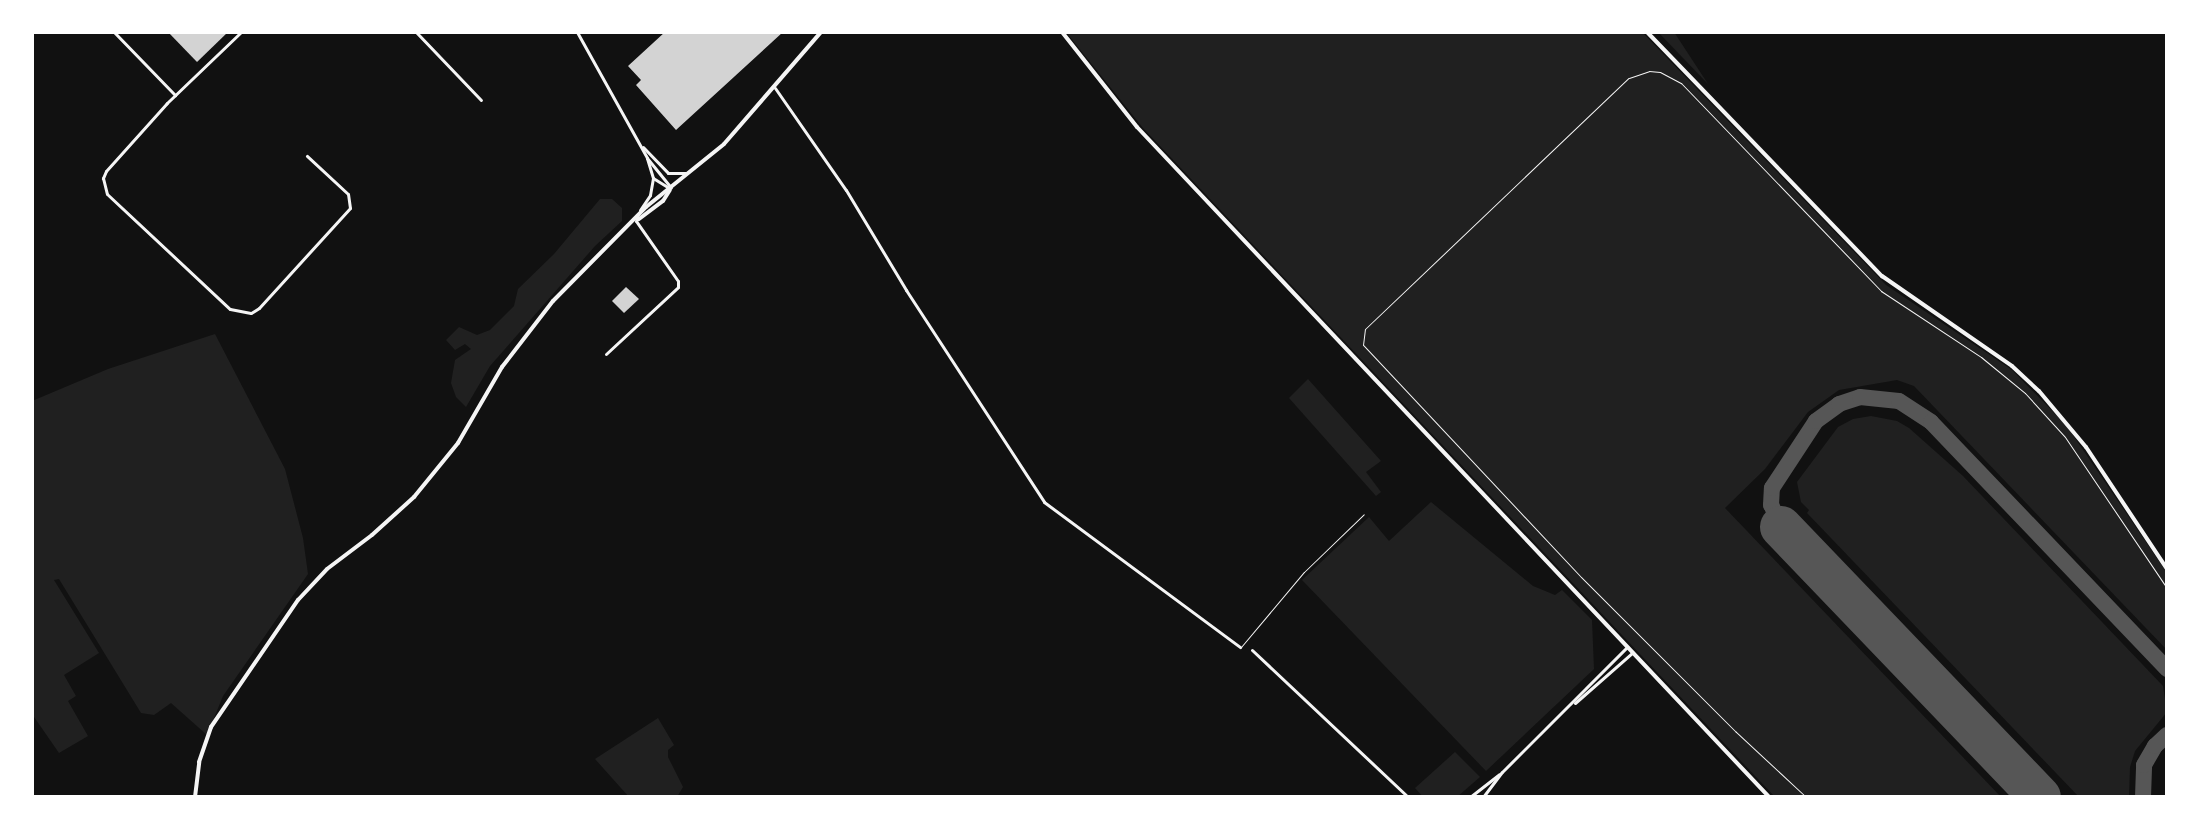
<!DOCTYPE html>
<style>
body{margin:0}
#map{position:relative;width:2199px;height:829px;overflow:hidden;background:#111;font-family:"Times New Roman",serif}
div>[style]{position:absolute}
[style*='--x']{left:calc(var(--x)*1px);top:calc(var(--y)*1px);width:calc(var(--w)*1px);rotate:calc(var(--a)*1deg)}
.green>*{inset:0;background:#202020}
.taxiway>*{height:16px;margin:-8px;padding:0 8px;transform-origin:8px;border-radius:8px;background:#565656}
.runway>*{height:42px;margin:-21px;padding:0 21px;transform-origin:21px;border-radius:21px;background:#565656}
.building>*{inset:0;background:#d3d3d3}
.service>*{height:1px;margin:-0.5px;padding:0 0.5px;transform-origin:0.5px;border-radius:0.5px;background:#f5f5f5}
.minor>*{height:3px;margin:-1.5px;padding:0 1.5px;transform-origin:1.5px;border-radius:1.5px;background:#f5f5f5}
.secondary>*{height:4px;margin:-2px;padding:0 2px;transform-origin:2px;border-radius:2px;background:#f5f5f5}
span{translate:-50% -50%;white-space:nowrap;text-align:center;line-height:1.15;-webkit-text-stroke:7px #fff;paint-order:stroke}
.frame{position:absolute;inset:0;border:34px solid #fff;pointer-events:none}
</style>
<div id="map">
<div class="green">
<div style="clip-path:polygon(1066px 32px,1642px 32px,1886px 285px,2012px 370px,2066px 425px,2167px 573px,2167px 650px,1914px 386px,1897px 380px,1839px 390px,1808px 412px,1765px 469px,1725px 508px,2001px 797px,1775px 797px,1143px 128px)"></div>
<div style="clip-path:polygon(1658px 32px,1674px 32px,1708px 84px)"></div>
<div style="clip-path:polygon(600px 199px,612px 199px,622px 208px,622px 221px,595px 246px,490px 366px,466px 407px,456px 397px,451px 383px,455px 360px,471px 349px,465px 344px,455px 350px,446px 340px,459px 327px,477px 335px,490px 330px,514px 306px,518px 289px,554px 254px)"></div>
<div style="clip-path:polygon(215px 334px,285px 469px,303px 538px,308px 574px,223px 696px,207px 735px,171px 703px,154px 715px,141px 713px,59px 579px,54px 580px,99px 653px,64px 675px,76px 696px,68px 701px,88px 736px,59px 753px,32px 714px,32px 401px,108px 369px)"></div>
<div style="clip-path:polygon(1308px 379px,1381px 461px,1366px 472px,1381px 492px,1376px 496px,1289px 398px)"></div>
<div style="clip-path:polygon(1871px 416px,1897px 421px,1909px 428px,1963px 476px,2163px 686px,2167px 712px,2135px 751px,2130px 767px,2129px 797px,2079px 797px,1807px 513px,1809px 510px,1801px 502px,1797px 482px,1838px 427px,1853px 419px)"></div>
<div style="clip-path:polygon(1431px 502px,1533px 586px,1555px 595px,1562px 590px,1592px 620px,1594px 669px,1486px 771px,1302px 580px,1369px 517px,1389px 541px)"></div>
<div style="clip-path:polygon(658px 718px,674px 745px,668px 750px,668px 757px,683px 787px,677px 797px,629px 797px,595px 759px)"></div>
<div style="clip-path:polygon(1455px 752px,1480px 777px,1457px 797px,1423px 797px,1415px 788px)"></div>
</div>
<div class="taxiway">
<div style="--x:1781;--y:527;--w:24;--a:-114"></div>
<div style="--x:1771;--y:505;--w:17;--a:-87"></div>
<div style="--x:1772;--y:488;--w:80;--a:-56.7"></div>
<div style="--x:1816;--y:421;--w:29;--a:-36"></div>
<div style="--x:1839;--y:404;--w:22;--a:-18"></div>
<div style="--x:1860;--y:397;--w:39;--a:6"></div>
<div style="--x:1899;--y:401;--w:38;--a:33"></div>
<div style="--x:1931;--y:422;--w:342;--a:46.3"></div>
<div style="--x:2143;--y:797;--w:32;--a:-88"></div>
<div style="--x:2144;--y:765;--w:22;--a:-60"></div>
<div style="--x:2155;--y:746;--w:16;--a:-43"></div>
</div>
<div class="runway">
<div style="--x:1781;--y:527;--w:374;--a:46.2"></div>
</div>
<div class="building">
<div style="clip-path:polygon(168px 32px,228px 32px,197px 62px)"></div>
<div style="clip-path:polygon(665px 32px,783px 32px,676px 130px,636px 85px,641px 80px,628px 66px)"></div>
<div style="clip-path:polygon(626px 287px,639px 299px,624px 313px,612px 301px)"></div>
</div>
<div class="service">
<div style="--x:1241;--y:647;--w:98;--a:-50"></div>
<div style="--x:1304;--y:572;--w:83;--a:-44"></div>
<div style="--x:1806;--y:797;--w:96;--a:-137.1"></div>
<div style="--x:1736;--y:732;--w:219;--a:-135"></div>
<div style="--x:1581;--y:577;--w:318;--a:-133.2"></div>
<div style="--x:1363;--y:345;--w:16;--a:-83"></div>
<div style="--x:1365;--y:329;--w:364;--a:-43.6"></div>
<div style="--x:1629;--y:78;--w:21;--a:-19"></div>
<div style="--x:1649;--y:71;--w:11;--a:5"></div>
<div style="--x:1660;--y:72;--w:24;--a:28"></div>
<div style="--x:1681;--y:83;--w:289;--a:46.1"></div>
<div style="--x:1881;--y:291;--w:120;--a:33.4"></div>
<div style="--x:1981;--y:357;--w:57;--a:39.3"></div>
<div style="--x:2025;--y:393;--w:59;--a:47.7"></div>
<div style="--x:2065;--y:437;--w:182;--a:56"></div>
</div>
<div class="minor">
<div style="--x:114;--y:32;--w:88;--a:45.9"></div>
<div style="--x:241;--y:32;--w:103;--a:136.2"></div>
<div style="--x:167;--y:103;--w:91;--a:131.9"></div>
<div style="--x:106;--y:171;--w:8;--a:113"></div>
<div style="--x:103;--y:178;--w:16;--a:76"></div>
<div style="--x:107;--y:194;--w:168;--a:43.1"></div>
<div style="--x:230;--y:309;--w:21;--a:11"></div>
<div style="--x:251;--y:313;--w:9;--a:-32"></div>
<div style="--x:259;--y:308;--w:135;--a:-47.7"></div>
<div style="--x:350;--y:208;--w:14;--a:-98"></div>
<div style="--x:348;--y:194;--w:56;--a:-137.2"></div>
<div style="--x:416;--y:32;--w:94;--a:46.3"></div>
<div style="--x:577;--y:32;--w:144;--a:60.9"></div>
<div style="--x:647;--y:158;--w:38;--a:51"></div>
<div style="--x:775;--y:88;--w:124;--a:55.2"></div>
<div style="--x:846;--y:190;--w:117;--a:59"></div>
<div style="--x:906;--y:290;--w:253;--a:56.9"></div>
<div style="--x:1044;--y:502;--w:244;--a:36.5"></div>
<div style="--x:643;--y:147;--w:36;--a:46"></div>
<div style="--x:668;--y:173;--w:19;--a:0"></div>
<div style="--x:653;--y:178;--w:19;--a:32"></div>
<div style="--x:640;--y:210;--w:18;--a:-56"></div>
<div style="--x:650;--y:195;--w:17;--a:-80"></div>
<div style="--x:653;--y:178;--w:21;--a:-107"></div>
<div style="--x:606;--y:354;--w:98;--a:-42.9"></div>
<div style="--x:678;--y:287;--w:6;--a:-90"></div>
<div style="--x:678;--y:281;--w:73;--a:-125"></div>
<div style="--x:636;--y:221;--w:4;--a:-63"></div>
<div style="--x:1252;--y:650;--w:214;--a:43.3"></div>
<div style="--x:1575;--y:703;--w:76;--a:-41.3"></div>
<div style="--x:1470;--y:797;--w:37;--a:-38"></div>
<div style="--x:1483;--y:797;--w:31;--a:-53"></div>
<div style="--x:1502;--y:772;--w:177;--a:-45"></div>
</div>
<div class="secondary">
<div style="--x:1062;--y:32;--w:121;--a:51.7"></div>
<div style="--x:1137;--y:127;--w:921;--a:46.67"></div>
<div style="--x:1647;--y:32;--w:339;--a:46.1"></div>
<div style="--x:1882;--y:276;--w:158;--a:34.7"></div>
<div style="--x:2012;--y:366;--w:37;--a:43"></div>
<div style="--x:2039;--y:391;--w:73;--a:50"></div>
<div style="--x:2086;--y:447;--w:146;--a:56.4"></div>
<div style="--x:639;--y:219;--w:30;--a:-37"></div>
<div style="--x:663;--y:201;--w:13;--a:-58"></div>
<div style="--x:195;--y:797;--w:35;--a:-83"></div>
<div style="--x:199;--y:762;--w:37;--a:-71"></div>
<div style="--x:211;--y:727;--w:154;--a:-55.6"></div>
<div style="--x:298;--y:600;--w:42;--a:-46.9"></div>
<div style="--x:327;--y:569;--w:56;--a:-37.1"></div>
<div style="--x:372;--y:535;--w:57;--a:-42.1"></div>
<div style="--x:414;--y:497;--w:70;--a:-50.8"></div>
<div style="--x:458;--y:443;--w:88;--a:-59.9"></div>
<div style="--x:502;--y:367;--w:83;--a:-52.3"></div>
<div style="--x:553;--y:301;--w:132;--a:-45.3"></div>
<div style="--x:646;--y:207;--w:100;--a:-38.9"></div>
<div style="--x:724;--y:144;--w:148;--a:-49.1"></div>
</div>
<div class="frame"></div>
</div>
